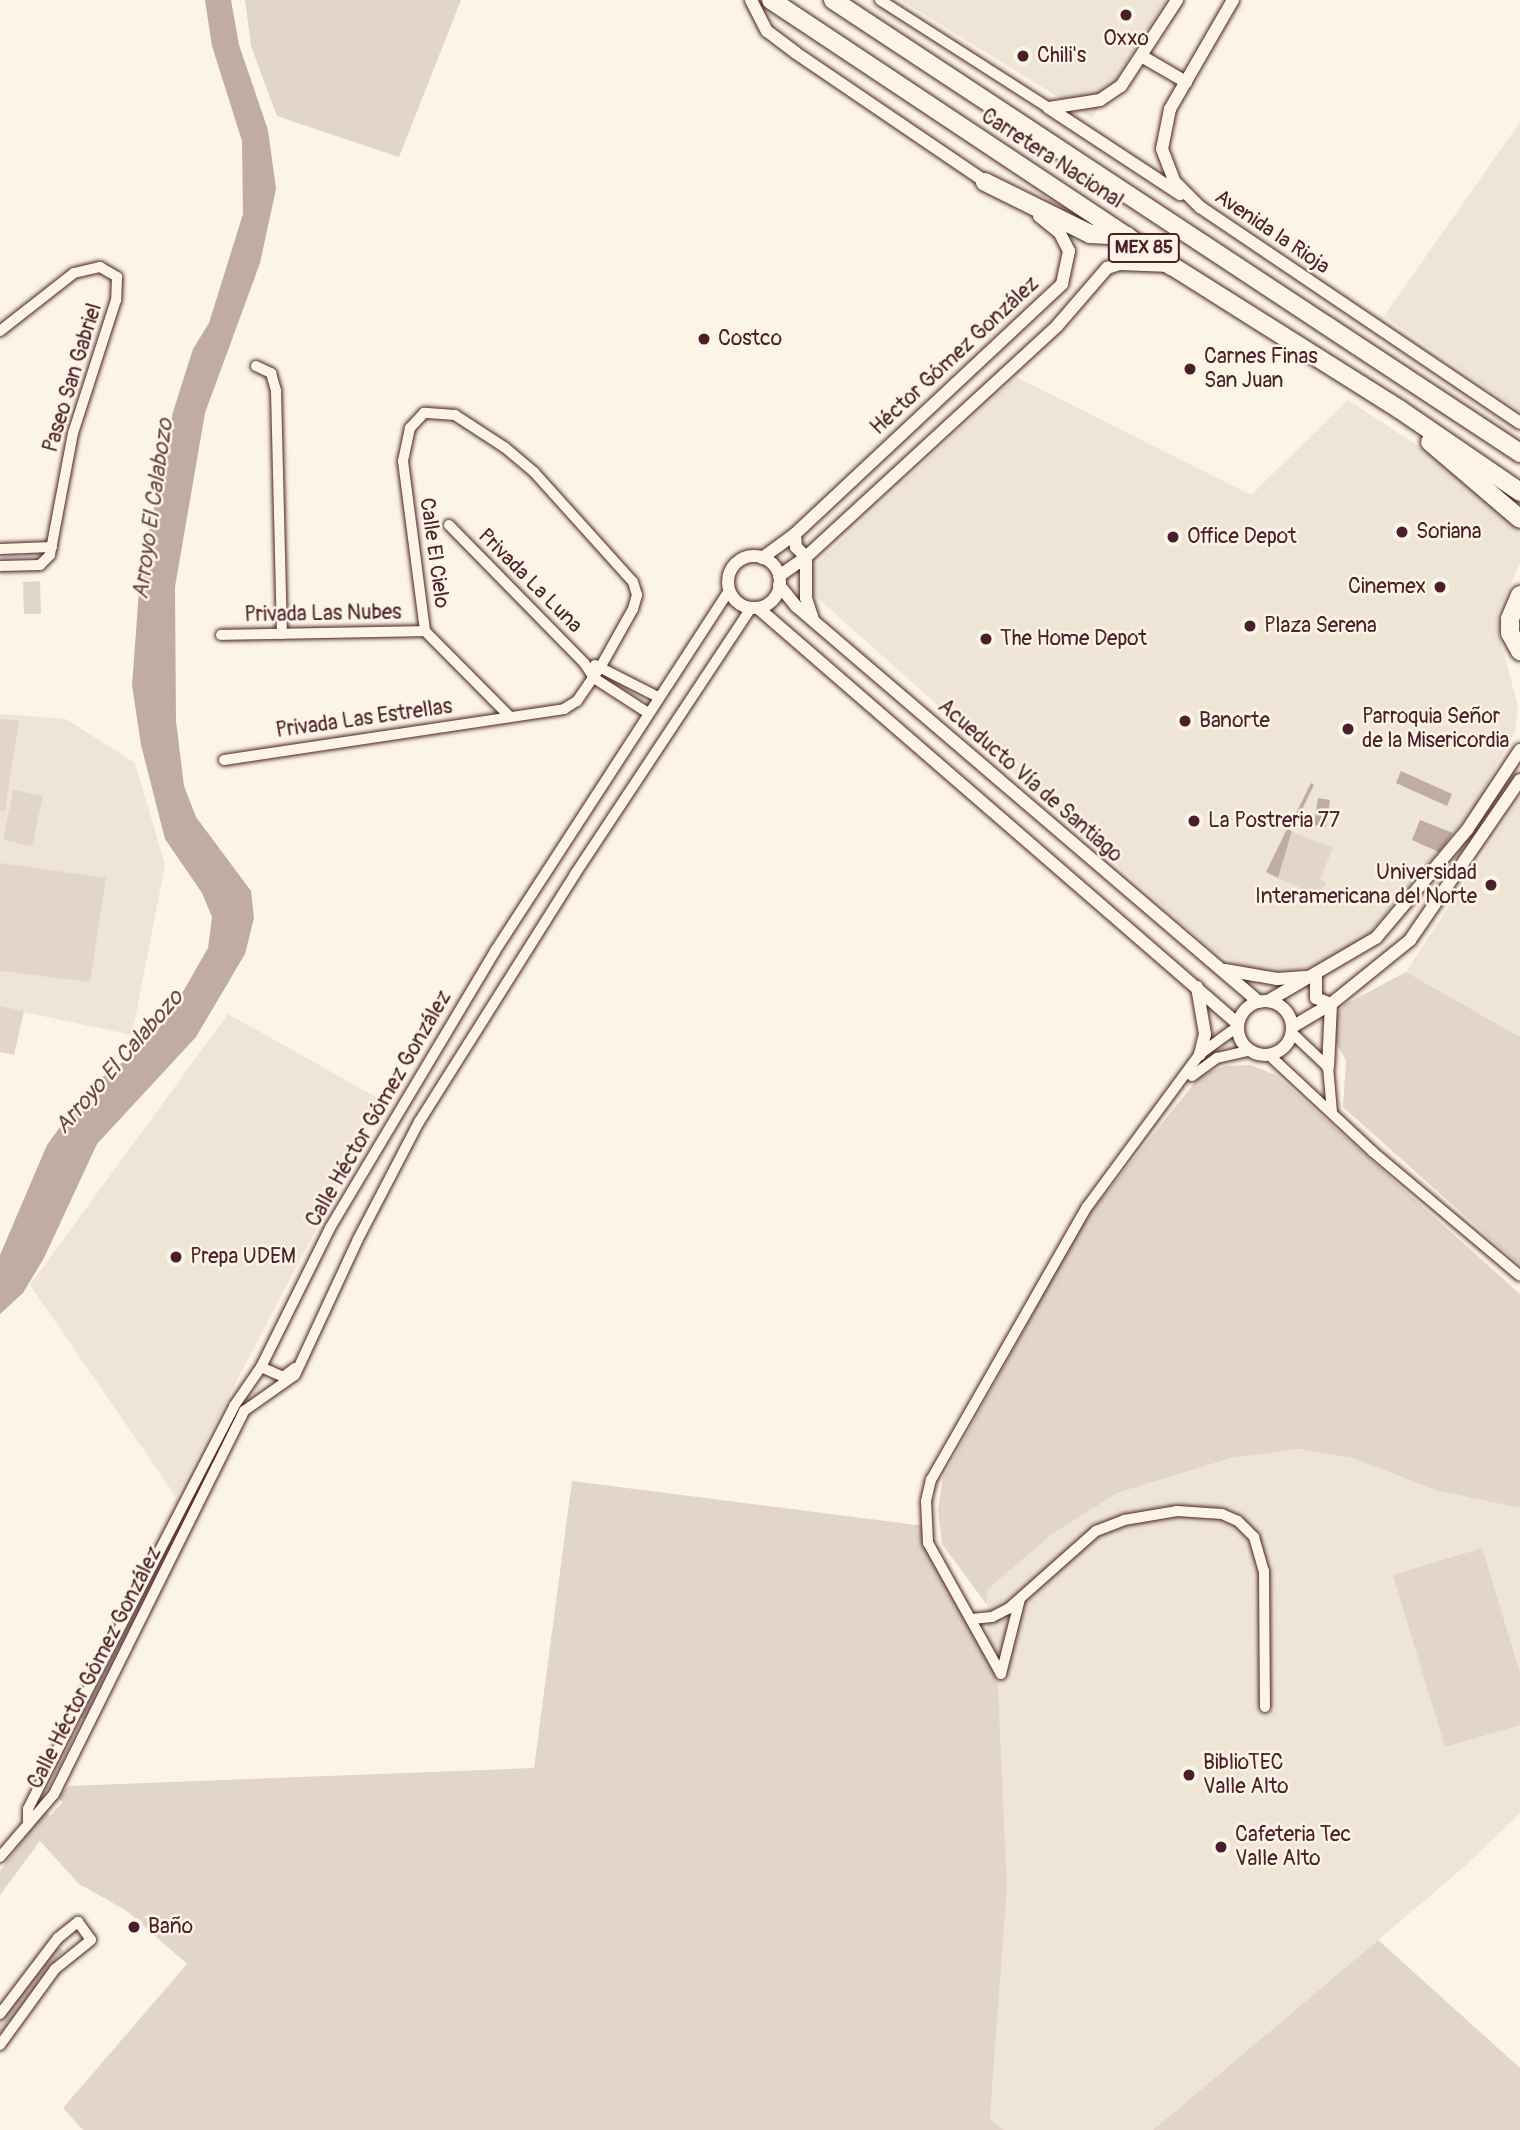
<!DOCTYPE html>
<meta charset="utf-8">
<style>
body{margin:0}
#map{position:relative;width:1520px;height:2130px;overflow:hidden;background:#fcf5e5;font-family:Pangolin,sans-serif}
div>[style]{position:absolute}
[style*='--x']{left:calc(var(--x)*1px);top:calc(var(--y)*1px);width:calc(var(--w)*1px);rotate:calc(var(--a)*1deg)}
.built>*{inset:0;background:#eee5d7}
.green>*{inset:0;background:#e2d5ca}
.water>*{inset:0;background:#c0aca5}
.roads{filter:drop-shadow(0 0 2px #4a1f2b) drop-shadow(0 0 2px #4a1f2b)}
.minor>*{height:10px;margin:-5px;padding:0 5px;transform-origin:5px;border-radius:5px;background:#fcf5e5}
.tertiary>*{height:12px;margin:-6px;padding:0 6px;transform-origin:6px;border-radius:6px;background:#fcf5e5}
.tertiary>.ring{margin:-6px;padding:0;box-sizing:content-box;background:none;border:12px solid #fcf5e5;border-radius:50%}
.trunk>*{height:18px;margin:-9px;padding:0 9px;transform-origin:9px;border-radius:9px;background:#fcf5e5}
.dots>*{width:19px;height:19px;translate:-50% -50%;box-sizing:border-box;border:4px solid #fcf5e5;border-radius:50%}
span{translate:-50% -50%;white-space:nowrap;text-align:center;line-height:1.15;-webkit-text-stroke:5px #fcf5e5;paint-order:stroke}
.shield-label span{padding:2px 5px;background:#fcf5e5;border:2px solid;border-radius:5px;-webkit-text-stroke-width:0}
.shield-label{font-size:19px;color:#4a1f2b;font-weight:700}
.poi-label{font-size:21px;color:#4a1f2b}
.left{translate:0 -50%;text-align:left}
.right{translate:-100% -50%;text-align:right}
.street-label{font-size:21px;color:#4a1f2b}
.water-label{font-size:23px;color:#6d4950;font-style:italic}
</style>
<div id="map">
<div class="built">
<div style="clip-path:polygon(901px 0,1166px 0,1092px 118px)"></div>
<div style="clip-path:polygon(1520px 122px,1520px 411px,1384px 316px)"></div>
<div style="clip-path:polygon(1016px 377px,1251px 495px,1348px 400px,1464px 476px,1520px 523px,1520px 563px,1498px 612px,1499px 635px,1518px 706px,1515px 731px,1473px 810px,1365px 939px,1318px 965px,1289px 972px,1247px 969px,1212px 950px,813px 594px,812px 569px,819px 561px)"></div>
<div style="clip-path:polygon(0 714px,66px 719px,135px 763px,165px 865px,132px 1035px,0 1007px)"></div>
<div style="clip-path:polygon(1520px 798px,1520px 1037px,1406px 972px)"></div>
<div style="clip-path:polygon(228px 1014px,383px 1101px,176px 1497px,30px 1285px)"></div>
<div style="clip-path:polygon(1299px 1449px,1352px 1458px,1438px 1491px,1520px 1508px,1520px 1813px,1463px 1868px,1153px 2130px,1004px 2130px,990px 2119px,1007px 1887px,1001px 1764px,987px 1667px,988px 1589px,1051px 1535px,1117px 1493px,1231px 1458px)"></div>
</div>
<div class="green">
<div style="clip-path:polygon(245px 0,461px 0,399px 157px,277px 116px,251px 46px)"></div>
<div style="clip-path:polygon(40px 581px,41px 614px,24px 614px,23px 582px)"></div>
<div style="clip-path:polygon(0 719px,19px 721px,5px 811px,0 811px)"></div>
<div style="clip-path:polygon(13px 790px,43px 796px,32px 846px,3px 840px)"></div>
<div style="clip-path:polygon(1292px 832px,1333px 848px,1320px 879px,1326px 882px,1320px 897px,1278px 878px)"></div>
<div style="clip-path:polygon(0 863px,106px 878px,90px 982px,0 971px)"></div>
<div style="clip-path:polygon(1406px 972px,1520px 1037px,1520px 1265px,1343px 1107px,1346px 1061px,1336px 1043px,1334px 1018px,1344px 1005px)"></div>
<div style="clip-path:polygon(0 1006px,24px 1011px,14px 1055px,0 1052px)"></div>
<div style="clip-path:polygon(1251px 1065px,1276px 1075px,1520px 1294px,1520px 1508px,1438px 1491px,1352px 1458px,1299px 1449px,1231px 1458px,1117px 1493px,1051px 1535px,988px 1589px,987px 1605px,942px 1544px,938px 1510px,943px 1478px,1083px 1222px,1200px 1076px,1225px 1066px)"></div>
<div style="clip-path:polygon(226px 1436px,86px 1720px,81px 1717px)"></div>
<div style="clip-path:polygon(572px 1481px,925px 1526px,997px 1666px,1007px 1887px,990px 2119px,1004px 2130px,83px 2130px,63px 2108px,187px 1964px,127px 1911px,79px 1884px,40px 1841px,0 1895px,0 1871px,45px 1811px,50px 1816px,63px 1802px,57px 1797px,69px 1786px,534px 1768px)"></div>
<div style="clip-path:polygon(1482px 1548px,1520px 1673px,1520px 1725px,1445px 1747px,1393px 1575px)"></div>
<div style="clip-path:polygon(1378px 1940px,1520px 2068px,1520px 2130px,1153px 2130px)"></div>
<div style="clip-path:polygon(58px 1946px,63px 1951px,0 2034px,0 2020px)"></div>
</div>
<div class="water">
<div style="clip-path:polygon(205px 0,231px 0,239px 45px,268px 130px,276px 189px,260px 263px,205px 413px,175px 587px,176px 721px,184px 786px,196px 817px,251px 891px,254px 918px,245px 954px,196px 1037px,97px 1144px,44px 1258px,23px 1293px,0 1314px,0 1255px,47px 1145px,89px 1087px,143px 1047px,169px 1016px,208px 948px,212px 917px,202px 893px,165px 839px,141px 745px,132px 685px,140px 577px,173px 412px,193px 349px,209px 323px,243px 214px,242px 141px,212px 46px)"></div>
<div style="clip-path:polygon(1401px 771px,1452px 794px,1447px 806px,1396px 783px)"></div>
<div style="clip-path:polygon(1311px 783px,1314px 785px,1294px 826px,1290px 825px)"></div>
<div style="clip-path:polygon(1318px 798px,1330px 800px,1326px 827px,1314px 825px)"></div>
<div style="clip-path:polygon(1420px 820px,1453px 833px,1439px 852px,1412px 840px)"></div>
<div style="clip-path:polygon(1287px 829px,1292px 831px,1278px 878px,1266px 872px)"></div>
</div>
<div class="roads">
<div class="minor">
<div style="--x:880;--y:0;--w:201;--a:32.6"></div>
<div style="--x:0;--y:331;--w:94;--a:-38.1"></div>
<div style="--x:74;--y:273;--w:27;--a:-13"></div>
<div style="--x:100;--y:267;--w:20;--a:30"></div>
<div style="--x:117;--y:277;--w:23;--a:92"></div>
<div style="--x:116;--y:300;--w:140;--a:107.9"></div>
<div style="--x:73;--y:433;--w:124;--a:100.7"></div>
<div style="--x:50;--y:555;--w:14;--a:135"></div>
<div style="--x:40;--y:565;--w:40;--a:178.6"></div>
<div style="--x:256;--y:366;--w:17;--a:25"></div>
<div style="--x:271;--y:373;--w:19;--a:74"></div>
<div style="--x:276;--y:391;--w:243;--a:88.6"></div>
<div style="--x:449;--y:525;--w:194;--a:45.6"></div>
<div style="--x:585;--y:664;--w:17;--a:57"></div>
<div style="--x:594;--y:678;--w:64;--a:32.9"></div>
<div style="--x:0;--y:549;--w:52;--a:-2.2"></div>
<div style="--x:221;--y:635;--w:204;--a:-1.1"></div>
<div style="--x:595;--y:665;--w:71;--a:26.9"></div>
<div style="--x:224;--y:760;--w:344;--a:-8.5"></div>
<div style="--x:564;--y:709;--w:15;--a:-32"></div>
<div style="--x:577;--y:701;--w:42;--a:-55.6"></div>
<div style="--x:601;--y:666;--w:65;--a:-60.7"></div>
<div style="--x:633;--y:609;--w:15;--a:-74"></div>
<div style="--x:637;--y:595;--w:14;--a:-107"></div>
<div style="--x:633;--y:582;--w:148;--a:-132"></div>
<div style="--x:534;--y:472;--w:39;--a:-140"></div>
<div style="--x:504;--y:447;--w:59;--a:-146.9"></div>
<div style="--x:455;--y:415;--w:31;--a:-176"></div>
<div style="--x:424;--y:413;--w:21;--a:133"></div>
<div style="--x:410;--y:428;--w:34;--a:102"></div>
<div style="--x:403;--y:461;--w:171;--a:82.6"></div>
<div style="--x:425;--y:631;--w:121;--a:45.3"></div>
<div style="--x:1291;--y:1032;--w:51;--a:43.4"></div>
<div style="--x:1328;--y:1067;--w:45;--a:84.9"></div>
<div style="--x:1268;--y:1054;--w:144;--a:43"></div>
<div style="--x:1373;--y:1152;--w:192;--a:40.1"></div>
<div style="--x:1192;--y:1076;--w:31;--a:-36"></div>
<div style="--x:1217;--y:1058;--w:35;--a:-13"></div>
<div style="--x:261;--y:1367;--w:24;--a:24"></div>
<div style="--x:283;--y:1377;--w:15;--a:-37"></div>
<div style="--x:972;--y:1619;--w:20;--a:-6"></div>
<div style="--x:992;--y:1617;--w:18;--a:-27"></div>
<div style="--x:1008;--y:1609;--w:118;--a:-41.6"></div>
<div style="--x:1096;--y:1531;--w:30;--a:-21"></div>
<div style="--x:1124;--y:1520;--w:54;--a:-9.6"></div>
<div style="--x:1177;--y:1511;--w:45;--a:3.8"></div>
<div style="--x:1222;--y:1514;--w:17;--a:24"></div>
<div style="--x:1238;--y:1521;--w:23;--a:45"></div>
<div style="--x:1254;--y:1537;--w:35;--a:74"></div>
<div style="--x:1264;--y:1571;--w:136;--a:89.6"></div>
<div style="--x:1001;--y:1674;--w:150;--a:-119.1"></div>
<div style="--x:928;--y:1543;--w:42;--a:-92.7"></div>
<div style="--x:926;--y:1501;--w:22;--a:-77"></div>
<div style="--x:931;--y:1480;--w:314;--a:-60.3"></div>
<div style="--x:1087;--y:1207;--w:190;--a:-53.6"></div>
<div style="--x:1200;--y:1054;--w:46;--a:-36.1"></div>
<div style="--x:1001;--y:1674;--w:77;--a:-75.8"></div>
<div style="--x:28;--y:1823;--w:14;--a:-90"></div>
<div style="--x:28;--y:1809;--w:119;--a:-63.4"></div>
<div style="--x:81;--y:1703;--w:334;--a:-62.7"></div>
<div style="--x:234;--y:1406;--w:47;--a:-55.3"></div>
<div style="--x:261;--y:1367;--w:155;--a:-63.6"></div>
<div style="--x:330;--y:1228;--w:322;--a:-59.2"></div>
<div style="--x:495;--y:951;--w:429;--a:-57"></div>
<div style="--x:0;--y:1857;--w:83;--a:-49.4"></div>
<div style="--x:54;--y:1794;--w:428;--a:-63.6"></div>
<div style="--x:244;--y:1411;--w:62;--a:-35.2"></div>
<div style="--x:295;--y:1375;--w:150;--a:-65.1"></div>
<div style="--x:358;--y:1239;--w:132;--a:-62.5"></div>
<div style="--x:419;--y:1122;--w:293;--a:-57.8"></div>
<div style="--x:575;--y:874;--w:319;--a:-56.5"></div>
<div style="--x:0;--y:2014;--w:96;--a:-52.7"></div>
<div style="--x:58;--y:1938;--w:26;--a:-39"></div>
<div style="--x:78;--y:1922;--w:22;--a:54"></div>
<div style="--x:91;--y:1940;--w:46;--a:141.1"></div>
<div style="--x:55;--y:1969;--w:94;--a:125.9"></div>
</div>
<div class="tertiary">
<div style="--x:751;--y:0;--w:35;--a:63"></div>
<div style="--x:767;--y:31;--w:36;--a:37"></div>
<div style="--x:796;--y:53;--w:237;--a:34.2"></div>
<div style="--x:1233;--y:0;--w:126;--a:120"></div>
<div style="--x:1170;--y:109;--w:41;--a:101.3"></div>
<div style="--x:1162;--y:149;--w:34;--a:69"></div>
<div style="--x:1174;--y:181;--w:37;--a:45"></div>
<div style="--x:1200;--y:207;--w:386;--a:34"></div>
<div style="--x:1143;--y:57;--w:50;--a:30.2"></div>
<div style="--x:1049;--y:108;--w:157;--a:33.3"></div>
<div style="--x:1049;--y:108;--w:52;--a:-8.9"></div>
<div style="--x:1100;--y:100;--w:25;--a:-34"></div>
<div style="--x:1121;--y:86;--w:103;--a:-56.9"></div>
<div style="--x:795;--y:534;--w:13;--a:86"></div>
<div style="--x:796;--y:547;--w:14;--a:45"></div>
<div style="--x:806;--y:557;--w:41;--a:90"></div>
<div style="--x:806;--y:598;--w:22;--a:72"></div>
<div class="ring" style="left:728px;top:556px;width:40px;height:40px"></div>
<div style="--x:762;--y:558;--w:41;--a:-36"></div>
<div style="--x:795;--y:534;--w:366;--a:-43.1"></div>
<div style="--x:1062;--y:284;--w:34;--a:-78"></div>
<div style="--x:1069;--y:251;--w:20;--a:-117"></div>
<div style="--x:1060;--y:233;--w:27;--a:-141"></div>
<div style="--x:779;--y:576;--w:33;--a:-35"></div>
<div style="--x:806;--y:557;--w:341;--a:-42.6"></div>
<div style="--x:1057;--y:326;--w:77;--a:-49.2"></div>
<div style="--x:1107;--y:268;--w:13;--a:-18"></div>
<div style="--x:1119;--y:264;--w:52;--a:2.2"></div>
<div style="--x:779;--y:585;--w:27;--a:51"></div>
<div style="--x:796;--y:606;--w:609;--a:40.54"></div>
<div style="--x:758;--y:608;--w:634;--a:40.91"></div>
<div style="--x:1225;--y:970;--w:53;--a:9.8"></div>
<div style="--x:1277;--y:979;--w:39;--a:-4"></div>
<div style="--x:1316;--y:976;--w:22;--a:90"></div>
<div style="--x:1316;--y:998;--w:16;--a:22"></div>
<div style="--x:1331;--y:1004;--w:63;--a:92.7"></div>
<div style="--x:1197;--y:987;--w:48;--a:80.3"></div>
<div style="--x:1205;--y:1034;--w:21;--a:104"></div>
<div style="--x:1268;--y:1001;--w:125;--a:-30.3"></div>
<div style="--x:1376;--y:938;--w:141;--a:-49.9"></div>
<div style="--x:1467;--y:830;--w:96;--a:-56.5"></div>
<div class="ring" style="left:1238px;top:1001px;width:42px;height:42px"></div>
<div style="--x:1292;--y:1027;--w:45;--a:-30.5"></div>
<div style="--x:1331;--y:1004;--w:102;--a:-39"></div>
<div style="--x:1410;--y:940;--w:194;--a:-55.5"></div>
</div>
<div class="trunk">
<div style="--x:771;--y:0;--w:481;--a:33.6"></div>
<div style="--x:1172;--y:266;--w:268;--a:32.2"></div>
<div style="--x:1399;--y:409;--w:147;--a:34.4"></div>
<div style="--x:833;--y:0;--w:823;--a:33.4"></div>
<div style="--x:985;--y:182;--w:117;--a:26.3"></div>
<div style="--x:1090;--y:234;--w:37;--a:3"></div>
<div style="--x:1430;--y:442;--w:118;--a:40.5"></div>
<div style="--x:1520;--y:595;--w:26;--a:113"></div>
<div style="--x:1510;--y:619;--w:14;--a:90"></div>
<div style="--x:1510;--y:633;--w:21;--a:61"></div>
</div>
</div>
<div class="dots">
<div style="left:1126px;top:15px;background:#4a1f2b"></div>
<div style="left:1023px;top:56px;background:#4a1f2b"></div>
<div style="left:704px;top:339px;background:#4a1f2b"></div>
<div style="left:1190px;top:369px;background:#4a1f2b"></div>
<div style="left:1402px;top:532px;background:#4a1f2b"></div>
<div style="left:1173px;top:537px;background:#4a1f2b"></div>
<div style="left:1440px;top:587px;background:#4a1f2b"></div>
<div style="left:1250px;top:626px;background:#4a1f2b"></div>
<div style="left:986px;top:639px;background:#4a1f2b"></div>
<div style="left:1185px;top:721px;background:#4a1f2b"></div>
<div style="left:1348px;top:729px;background:#4a1f2b"></div>
<div style="left:1194px;top:821px;background:#4a1f2b"></div>
<div style="left:1491px;top:885px;background:#4a1f2b"></div>
<div style="left:176px;top:1257px;background:#4a1f2b"></div>
<div style="left:1189px;top:1775px;background:#4a1f2b"></div>
<div style="left:1221px;top:1847px;background:#4a1f2b"></div>
<div style="left:134px;top:1927px;background:#4a1f2b"></div>
</div>
<div class="shield-label">
<span style="left:1144px;top:248px">MEX 85</span>
</div>
<div class="poi-label">
<span style="left:1126px;top:39px">Oxxo</span>
<span class="left" style="left:1037px;top:56px">Chili's</span>
<span class="left" style="left:718px;top:339px">Costco</span>
<span class="left" style="left:1204px;top:369px">Carnes Finas<br>San Juan</span>
<span class="left" style="left:1416px;top:532px">Soriana</span>
<span class="left" style="left:1187px;top:537px">Office Depot</span>
<span class="right" style="left:1426px;top:587px">Cinemex</span>
<span class="left" style="left:1264px;top:626px">Plaza Serena</span>
<span class="left" style="left:1000px;top:639px">The Home Depot</span>
<span class="left" style="left:1362px;top:729px">Parroquia Señor<br>de la Misericordia</span>
<span class="left" style="left:1199px;top:721px">Banorte</span>
<span class="left" style="left:1208px;top:821px">La Postreria 77</span>
<span class="right" style="left:1477px;top:885px">Universidad<br>Interamericana del Norte</span>
<span class="left" style="left:190px;top:1257px">Prepa UDEM</span>
<span class="left" style="left:1203px;top:1775px">BiblioTEC<br>Valle Alto</span>
<span class="left" style="left:1235px;top:1847px">Cafeteria Tec<br>Valle Alto</span>
<span class="left" style="left:148px;top:1927px">Baño</span>
</div>
<div class="street-label">
<span style="left:1052px;top:159px;rotate:33deg">Carretera Nacional</span>
<span style="left:1272px;top:232px;rotate:34deg">Avenida la Rioja</span>
<span style="left:955px;top:356px;rotate:-43deg">Héctor Gómez González</span>
<span style="left:73px;top:378px;rotate:-73deg">Paseo San Gabriel</span>
<span style="left:434px;top:553px;rotate:82deg">Calle El Cielo</span>
<span style="left:530px;top:581px;rotate:45deg">Privada La Luna</span>
<span style="left:323px;top:614px;rotate:-1deg">Privada Las Nubes</span>
<span style="left:364px;top:719px;rotate:-8deg">Privada Las Estrellas</span>
<span style="left:1030px;top:781px;rotate:41deg">Acueducto Vía de Santiago</span>
<span style="left:379px;top:1109px;rotate:-60deg">Calle Héctor Gómez González</span>
<span style="left:95px;top:1668px;rotate:-63deg">Calle Héctor Gómez González</span>
</div>
<div class="water-label">
<span style="left:153px;top:509px;rotate:-82deg">Arroyo El Calabozo</span>
<span style="left:119px;top:1062px;rotate:-49deg">Arroyo El Calabozo</span>
</div>
</div>
